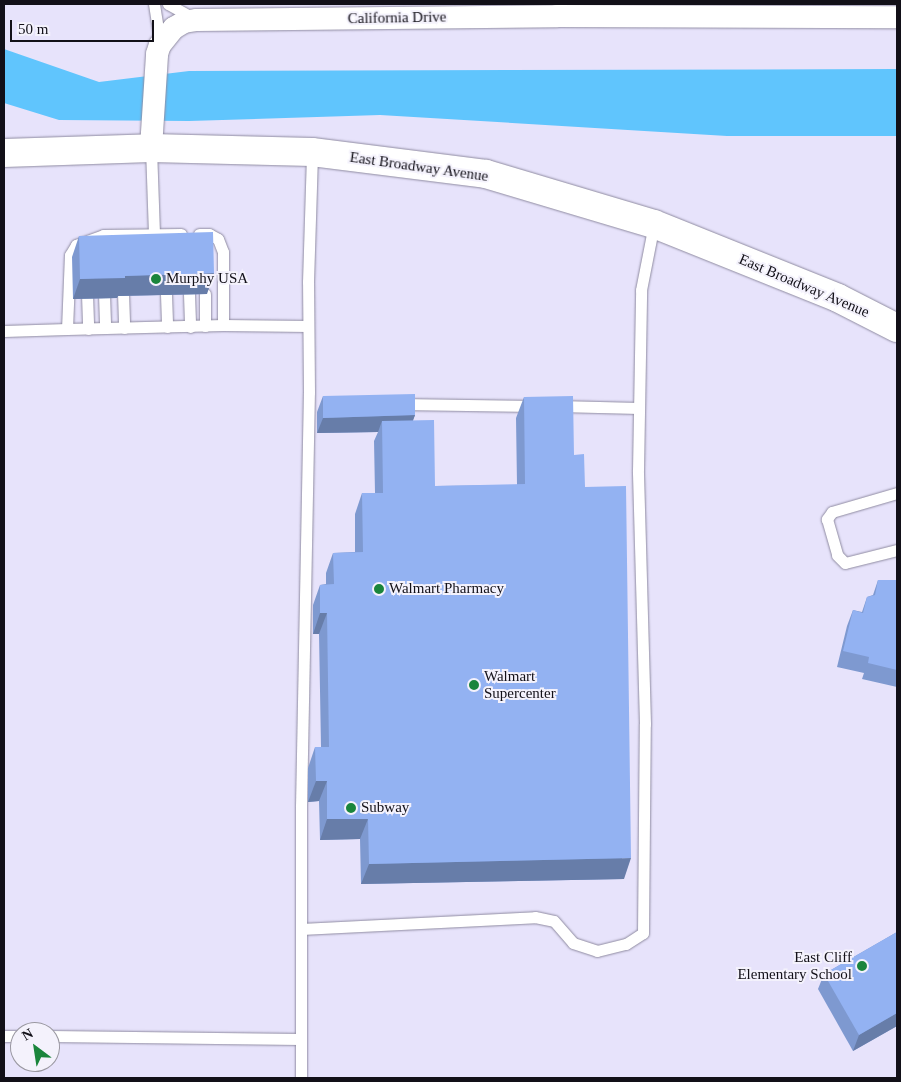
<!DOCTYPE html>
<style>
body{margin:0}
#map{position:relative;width:901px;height:1082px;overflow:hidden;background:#e7e3fb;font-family:"Times New Roman",serif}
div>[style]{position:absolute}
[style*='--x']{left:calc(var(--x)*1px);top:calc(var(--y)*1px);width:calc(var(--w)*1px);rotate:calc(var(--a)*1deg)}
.water>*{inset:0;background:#60c5fd}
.roads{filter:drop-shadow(0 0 1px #8f8ba1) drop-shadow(0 0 1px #8f8ba1)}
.lane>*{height:11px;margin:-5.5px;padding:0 5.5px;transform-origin:5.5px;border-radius:5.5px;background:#fff}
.street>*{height:22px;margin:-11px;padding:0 11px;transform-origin:11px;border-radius:11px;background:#fff}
.secondary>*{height:28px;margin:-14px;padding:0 14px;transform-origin:14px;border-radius:14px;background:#fff}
.wall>*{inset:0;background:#7e99d0}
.shaded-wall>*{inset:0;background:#677da9}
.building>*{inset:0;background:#93b2f2}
.dots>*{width:14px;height:14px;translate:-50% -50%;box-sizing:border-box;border:2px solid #f4f2fc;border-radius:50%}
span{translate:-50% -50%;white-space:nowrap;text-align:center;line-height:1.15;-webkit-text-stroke:4px #f4f2fc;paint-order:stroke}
.street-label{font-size:15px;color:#121018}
.poi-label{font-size:15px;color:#121018}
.left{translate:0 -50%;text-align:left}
.right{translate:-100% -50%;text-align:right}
.frame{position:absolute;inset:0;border:5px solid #121018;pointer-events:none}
.north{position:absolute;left:10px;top:1022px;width:50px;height:50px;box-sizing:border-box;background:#f4f2fc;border:1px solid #9a98a1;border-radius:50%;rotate:329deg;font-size:14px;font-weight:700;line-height:20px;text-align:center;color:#121018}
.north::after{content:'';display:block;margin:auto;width:18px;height:22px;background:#1a853c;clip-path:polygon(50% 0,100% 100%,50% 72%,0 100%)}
.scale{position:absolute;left:10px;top:20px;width:144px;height:22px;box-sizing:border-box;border:2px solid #121018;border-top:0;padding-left:6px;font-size:15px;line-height:18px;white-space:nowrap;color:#121018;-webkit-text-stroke:4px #f4f2fc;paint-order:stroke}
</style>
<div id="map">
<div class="water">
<div style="clip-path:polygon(4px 49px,99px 82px,189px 71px,897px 69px,897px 136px,727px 136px,380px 115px,189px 121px,59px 120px,4px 103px)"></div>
</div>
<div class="roads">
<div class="lane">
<div style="--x:154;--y:4;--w:39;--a:81"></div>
<div style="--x:168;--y:4;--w:31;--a:29"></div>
<div style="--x:151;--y:148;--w:86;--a:88"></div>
<div style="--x:199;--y:234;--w:10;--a:0"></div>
<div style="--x:209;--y:234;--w:10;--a:29"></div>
<div style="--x:218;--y:239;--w:14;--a:69"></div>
<div style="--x:223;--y:252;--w:73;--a:90"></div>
<div style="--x:223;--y:325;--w:85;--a:0.7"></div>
<div style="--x:123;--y:293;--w:35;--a:88"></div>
<div style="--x:87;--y:294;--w:35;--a:88"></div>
<div style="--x:104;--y:294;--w:34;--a:88"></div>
<div style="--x:166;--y:294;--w:33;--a:88"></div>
<div style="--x:189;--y:294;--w:33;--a:88"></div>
<div style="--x:205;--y:294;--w:32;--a:90"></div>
<div style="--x:67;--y:329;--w:156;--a:-1.5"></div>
<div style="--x:4;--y:331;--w:63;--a:-1.8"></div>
<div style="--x:67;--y:329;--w:74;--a:-87.7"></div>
<div style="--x:70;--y:255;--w:12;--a:-59"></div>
<div style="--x:76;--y:245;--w:29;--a:-20"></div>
<div style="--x:103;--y:235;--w:78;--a:-0.7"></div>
<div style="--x:400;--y:404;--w:134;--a:0.9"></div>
<div style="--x:558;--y:406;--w:81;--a:1.4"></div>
<div style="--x:897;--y:493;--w:68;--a:163.7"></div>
<div style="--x:832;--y:512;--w:9;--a:126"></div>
<div style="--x:827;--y:519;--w:37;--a:74"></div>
<div style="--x:837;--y:555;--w:11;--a:45"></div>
<div style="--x:845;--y:563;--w:54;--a:-14"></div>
<div style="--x:301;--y:929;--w:234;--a:-2.9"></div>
<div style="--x:535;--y:917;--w:19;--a:12"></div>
<div style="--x:554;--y:921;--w:29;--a:49"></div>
<div style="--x:573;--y:943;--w:25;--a:18"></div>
<div style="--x:597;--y:951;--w:30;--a:-14"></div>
<div style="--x:626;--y:944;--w:20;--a:-33"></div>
<div style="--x:643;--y:933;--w:209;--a:-89.5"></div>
<div style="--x:645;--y:724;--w:254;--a:-91.6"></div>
<div style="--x:638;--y:470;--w:180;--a:-89"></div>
<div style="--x:641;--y:290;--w:67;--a:-78.9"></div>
<div style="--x:4;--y:1036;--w:16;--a:0"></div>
<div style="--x:50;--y:1036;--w:250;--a:0.7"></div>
<div style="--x:301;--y:1078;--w:272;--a:-90"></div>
<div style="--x:301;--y:806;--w:414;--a:-88.9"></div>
<div style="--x:309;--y:392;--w:110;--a:-90.5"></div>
<div style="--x:308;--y:282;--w:130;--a:-88.2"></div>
</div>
<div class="street">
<div style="--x:151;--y:148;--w:94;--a:-86.3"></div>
<div style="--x:157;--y:54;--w:9;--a:-72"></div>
<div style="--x:160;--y:45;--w:22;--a:-51"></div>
<div style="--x:174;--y:28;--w:12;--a:-31"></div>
<div style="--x:184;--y:22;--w:13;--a:-9"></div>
<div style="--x:197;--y:20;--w:360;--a:-0.6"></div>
<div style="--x:557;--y:16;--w:340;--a:0.2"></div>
</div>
<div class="secondary">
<div style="--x:4;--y:153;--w:147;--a:-1.9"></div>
<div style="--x:151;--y:148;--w:161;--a:1.4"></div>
<div style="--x:312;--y:152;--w:175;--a:7.2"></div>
<div style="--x:486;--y:174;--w:175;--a:16.6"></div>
<div style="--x:654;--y:224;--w:198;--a:21.9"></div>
<div style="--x:838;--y:298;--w:66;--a:27"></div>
</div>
</div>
<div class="wall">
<div style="clip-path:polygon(79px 236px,207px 294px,118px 296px,117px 298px,73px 299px,72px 257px)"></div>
<div style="clip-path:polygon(323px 396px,415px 415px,413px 420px,435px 486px,517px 485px,516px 418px,524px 397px,574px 455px,585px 487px,624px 879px,361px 884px,360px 839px,320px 840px,319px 801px,308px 802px,308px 768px,315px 747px,321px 747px,319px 634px,313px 634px,313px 605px,320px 585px,326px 584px,326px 573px,333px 553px,355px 552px,355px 514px,362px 493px,375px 493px,374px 441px,378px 432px,317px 433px,317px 412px)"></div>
<div style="clip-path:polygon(878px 580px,897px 580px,897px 687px,862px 679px,864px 673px,837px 667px,847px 626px,853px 610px,862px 612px,867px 597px,873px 595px)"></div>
<div style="clip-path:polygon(897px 932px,897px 1026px,853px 1051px,818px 989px,824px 974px)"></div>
</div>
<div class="shaded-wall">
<div style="clip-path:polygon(214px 273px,207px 294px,118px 296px,117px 298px,73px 299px,80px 279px,125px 276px)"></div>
<div style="clip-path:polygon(415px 415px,409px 431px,382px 421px,378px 432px,317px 433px,323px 418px)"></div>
<div style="clip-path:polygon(320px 613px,327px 613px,319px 634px,313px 634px)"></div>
<div style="clip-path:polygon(316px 781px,327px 781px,319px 801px,308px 802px)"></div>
<div style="clip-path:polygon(327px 819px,368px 819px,360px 839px,320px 840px)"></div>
<div style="clip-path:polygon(631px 858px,624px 879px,361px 884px,369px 864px)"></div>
<div style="clip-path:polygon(897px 1013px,897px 1026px,853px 1051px,859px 1035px)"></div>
</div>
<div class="building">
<div style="clip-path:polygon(213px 232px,214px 273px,125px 276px,125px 278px,80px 279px,79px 236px)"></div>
<div style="clip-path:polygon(415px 394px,415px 415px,323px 418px,323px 396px)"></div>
<div style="clip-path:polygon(573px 396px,574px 455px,584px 454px,585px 487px,626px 486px,631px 858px,369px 864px,368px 819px,327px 819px,327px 781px,316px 781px,315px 747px,329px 747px,327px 613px,320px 613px,320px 585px,334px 584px,333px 553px,363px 552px,362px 493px,383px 493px,382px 421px,434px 420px,435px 486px,525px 484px,524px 397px)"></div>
<div style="clip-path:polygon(878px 580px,897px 580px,897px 670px,868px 663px,869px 657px,843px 651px,853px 610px,863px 613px,867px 597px,875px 595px)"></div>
<div style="clip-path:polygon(897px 932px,897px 1013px,859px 1035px,824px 974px)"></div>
</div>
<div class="dots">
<div style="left:156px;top:279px;background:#1a853c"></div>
<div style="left:379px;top:589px;background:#1a853c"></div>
<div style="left:474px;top:685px;background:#1a853c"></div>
<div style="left:351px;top:808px;background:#1a853c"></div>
<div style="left:862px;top:966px;background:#1a853c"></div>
</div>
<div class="street-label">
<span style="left:397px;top:18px;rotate:-1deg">California Drive</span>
<span style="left:419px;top:167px;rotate:8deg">East Broadway Avenue</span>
<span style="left:804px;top:286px;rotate:23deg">East Broadway Avenue</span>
</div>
<div class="poi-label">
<span class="left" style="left:166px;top:279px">Murphy USA</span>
<span class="left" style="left:389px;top:589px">Walmart Pharmacy</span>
<span class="left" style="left:484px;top:685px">Walmart<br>Supercenter</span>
<span class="left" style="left:361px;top:808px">Subway</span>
<span class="right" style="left:852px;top:966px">East Cliff<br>Elementary School</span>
</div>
<div class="frame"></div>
<div class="north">N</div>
<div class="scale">50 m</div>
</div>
